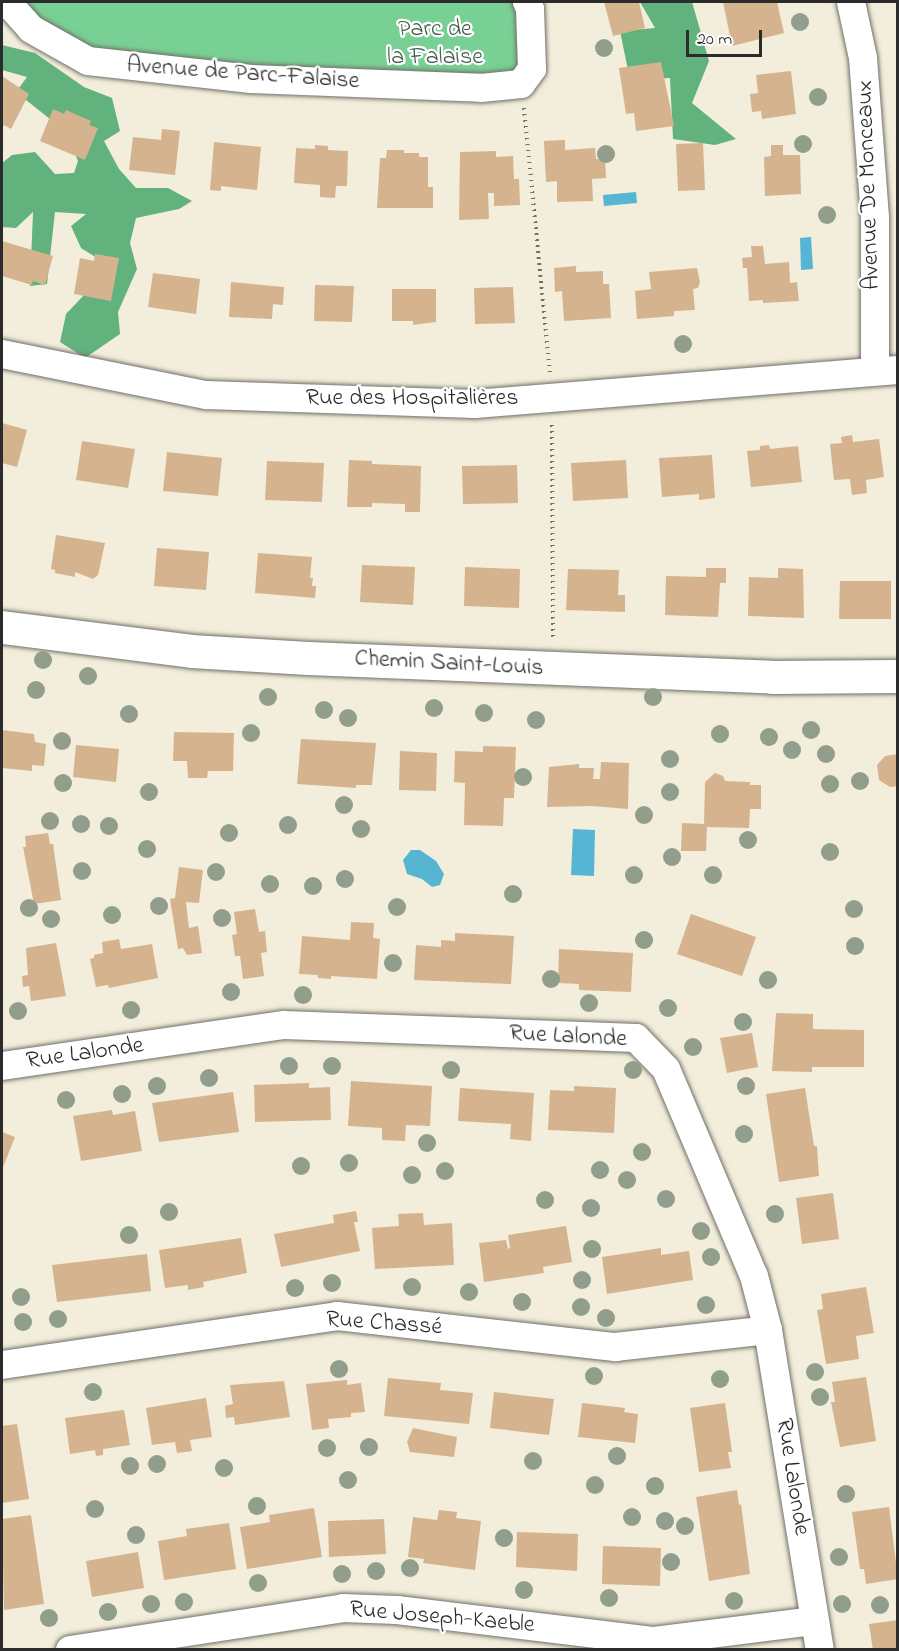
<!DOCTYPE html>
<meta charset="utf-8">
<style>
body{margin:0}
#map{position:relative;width:899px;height:1651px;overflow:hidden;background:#f2eedb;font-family:"Indie Flower",sans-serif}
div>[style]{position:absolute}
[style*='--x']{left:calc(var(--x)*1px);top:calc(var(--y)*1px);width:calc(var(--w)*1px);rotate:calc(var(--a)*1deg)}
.green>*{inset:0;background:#79d094}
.forest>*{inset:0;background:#62b27e}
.water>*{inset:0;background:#55b5d3}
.building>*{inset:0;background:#d5b38f}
.path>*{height:4px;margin-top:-2px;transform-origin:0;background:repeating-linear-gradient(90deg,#716f69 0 1.5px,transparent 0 6px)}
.roads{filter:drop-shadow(0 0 2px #716f69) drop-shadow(0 0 2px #716f69)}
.street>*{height:28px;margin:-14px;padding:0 14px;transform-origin:14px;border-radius:14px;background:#fff}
.secondary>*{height:33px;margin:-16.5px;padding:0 16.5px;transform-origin:16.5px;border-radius:16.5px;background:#fff}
.trees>*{width:18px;height:18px;margin:-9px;border-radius:50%;background:#919e8b}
span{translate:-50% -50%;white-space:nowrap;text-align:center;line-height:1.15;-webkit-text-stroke:4.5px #fff;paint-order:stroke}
.park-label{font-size:24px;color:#425d4a}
.street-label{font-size:24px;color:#2b2b2b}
.frame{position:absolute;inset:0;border:3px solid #2b2b2b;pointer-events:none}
.scale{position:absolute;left:686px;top:30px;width:76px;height:27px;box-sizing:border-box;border:3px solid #2b2b2b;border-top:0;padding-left:8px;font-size:18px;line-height:21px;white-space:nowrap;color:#2b2b2b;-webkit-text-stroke:4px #fff;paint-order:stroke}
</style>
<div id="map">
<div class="green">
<div style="clip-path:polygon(7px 2px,527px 2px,521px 84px,88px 61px)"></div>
</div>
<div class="forest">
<div style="clip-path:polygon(640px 2px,692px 2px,709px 61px,692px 103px,736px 139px,715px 145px,673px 139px,670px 78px,630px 80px,620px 31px,655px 28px)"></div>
<div style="clip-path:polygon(2px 45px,35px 53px,84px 87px,112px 98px,120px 131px,104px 141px,119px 169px,136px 188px,168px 188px,192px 201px,179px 209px,136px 218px,130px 243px,137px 269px,118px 312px,120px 334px,85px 358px,60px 342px,66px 314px,85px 294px,105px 263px,81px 248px,71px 226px,86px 214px,55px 212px,47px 284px,30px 286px,33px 212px,16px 228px,2px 227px,2px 163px,12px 155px,35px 152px,55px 174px,74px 173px,78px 161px,65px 131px,16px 92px,27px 77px,2px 70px)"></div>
</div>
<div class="water">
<div style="clip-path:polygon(636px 192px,637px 203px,604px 206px,603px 195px)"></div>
<div style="clip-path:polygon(811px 237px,813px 269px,801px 270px,800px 238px)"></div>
<div style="clip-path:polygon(573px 829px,595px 830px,594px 876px,571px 875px)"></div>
<div style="clip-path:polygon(411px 850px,420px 850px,436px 861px,444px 874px,440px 885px,432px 887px,422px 879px,407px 874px,403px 860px)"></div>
</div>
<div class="building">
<div style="clip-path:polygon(604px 2px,639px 2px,645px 28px,613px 36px)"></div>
<div style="clip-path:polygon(723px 2px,777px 2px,784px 33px,732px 46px)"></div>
<div style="clip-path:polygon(661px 62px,674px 126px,636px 131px,634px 113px,626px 114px,619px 68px)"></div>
<div style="clip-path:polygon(791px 71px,796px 114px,762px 119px,761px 111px,752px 112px,750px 94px,758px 93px,756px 75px)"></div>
<div style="clip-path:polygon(2px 76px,29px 94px,11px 129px,4px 125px,2px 129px)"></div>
<div style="clip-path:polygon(53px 109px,64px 114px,66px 110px,91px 121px,89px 125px,98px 128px,85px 160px,40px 141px)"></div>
<div style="clip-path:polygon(162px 129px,180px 131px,175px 175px,129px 170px,133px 137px,161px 140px)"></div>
<div style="clip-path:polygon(565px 140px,565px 150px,595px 148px,596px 159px,605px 159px,606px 178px,592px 179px,593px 201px,557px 202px,557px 181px,546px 182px,544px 141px)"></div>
<div style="clip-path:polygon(214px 142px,261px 147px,257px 190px,221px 186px,221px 191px,210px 190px)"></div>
<div style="clip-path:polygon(703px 143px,705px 190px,678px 191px,676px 144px)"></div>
<div style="clip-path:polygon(315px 145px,328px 146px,328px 150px,348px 151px,347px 186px,336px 186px,335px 198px,320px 197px,320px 185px,294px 183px,296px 148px,315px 149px)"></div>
<div style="clip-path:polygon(771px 145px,783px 145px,783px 155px,800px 155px,801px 194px,765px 196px,764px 157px,771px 156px)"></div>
<div style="clip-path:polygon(387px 150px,404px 150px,404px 153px,419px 153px,419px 157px,428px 157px,428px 187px,433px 187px,433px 208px,377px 208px,380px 158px,386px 158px)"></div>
<div style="clip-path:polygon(496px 151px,496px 157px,513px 156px,514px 179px,519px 179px,520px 205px,494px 206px,494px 193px,488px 193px,489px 219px,459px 220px,460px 152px)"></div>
<div style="clip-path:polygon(2px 241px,53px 256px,45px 285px,33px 281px,32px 285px,2px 276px)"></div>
<div style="clip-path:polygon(751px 246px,763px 246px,765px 264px,789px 262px,790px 283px,797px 282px,799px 301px,763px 303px,763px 300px,749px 301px,747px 268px,743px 268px,742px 258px,752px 257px)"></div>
<div style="clip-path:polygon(95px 254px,119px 258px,111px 301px,74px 294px,80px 258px,94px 261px)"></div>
<div style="clip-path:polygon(576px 266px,576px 272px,603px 271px,603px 284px,609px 284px,611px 318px,564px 321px,562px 291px,555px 292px,554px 268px)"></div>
<div style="clip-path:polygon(697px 268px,700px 282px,698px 288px,693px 289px,695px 310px,674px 311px,674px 316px,637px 319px,635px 291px,651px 289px,649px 272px)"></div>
<div style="clip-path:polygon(153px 273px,200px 279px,196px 314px,148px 307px)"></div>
<div style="clip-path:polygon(231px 282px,284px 287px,283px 305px,273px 304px,272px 319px,229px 317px)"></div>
<div style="clip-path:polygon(315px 285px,354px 286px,352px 322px,314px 321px)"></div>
<div style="clip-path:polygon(513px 287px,515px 323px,475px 324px,474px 288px)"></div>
<div style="clip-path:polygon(392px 289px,436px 289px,436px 322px,413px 325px,413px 321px,392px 321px)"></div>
<div style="clip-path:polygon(2px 423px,27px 430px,17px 467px,2px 463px)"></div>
<div style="clip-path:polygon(852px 435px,853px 442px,879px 439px,884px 477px,866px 480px,867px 493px,852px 495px,850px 479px,834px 480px,830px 444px,842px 443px,841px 437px)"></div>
<div style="clip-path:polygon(82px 441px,135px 449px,128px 488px,76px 480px)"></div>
<div style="clip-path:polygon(769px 445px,770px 449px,798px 446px,802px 482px,751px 487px,747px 451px,760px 450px,760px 446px)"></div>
<div style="clip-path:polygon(167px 452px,222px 458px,218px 496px,163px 491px)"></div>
<div style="clip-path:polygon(712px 455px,715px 498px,699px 500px,699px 494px,662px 497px,659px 458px)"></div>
<div style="clip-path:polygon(349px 460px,372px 461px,372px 464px,421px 466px,420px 512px,405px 512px,405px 504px,372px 503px,372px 507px,347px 507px)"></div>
<div style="clip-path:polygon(626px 460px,628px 498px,573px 501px,571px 463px)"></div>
<div style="clip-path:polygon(267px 461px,324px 463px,322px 502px,265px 500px)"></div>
<div style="clip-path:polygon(517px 465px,518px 503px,463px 504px,462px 466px)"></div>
<div style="clip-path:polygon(56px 535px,105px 543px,98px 575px,93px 579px,75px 572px,75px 577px,55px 573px,55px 570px,51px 569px)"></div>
<div style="clip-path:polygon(157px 548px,209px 552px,206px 590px,154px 586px)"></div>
<div style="clip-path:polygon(258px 553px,312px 557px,310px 578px,313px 578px,312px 586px,316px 586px,315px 598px,255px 593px)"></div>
<div style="clip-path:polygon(362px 565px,415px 567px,413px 605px,360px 602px)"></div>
<div style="clip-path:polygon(465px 567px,520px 569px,519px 608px,464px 606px)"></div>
<div style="clip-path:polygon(706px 568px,726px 568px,726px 583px,720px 583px,718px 617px,665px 615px,666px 576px,706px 577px)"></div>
<div style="clip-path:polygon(778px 568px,803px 569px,804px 618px,748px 616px,749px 577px,778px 578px)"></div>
<div style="clip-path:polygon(568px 569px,619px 570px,618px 595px,625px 595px,625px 612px,566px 610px)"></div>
<div style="clip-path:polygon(840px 581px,891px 581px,891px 619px,839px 619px)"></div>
<div style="clip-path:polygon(2px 730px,34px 734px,35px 742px,46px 744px,44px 766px,32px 765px,32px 771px,2px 768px)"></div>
<div style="clip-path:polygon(174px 732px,234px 733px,233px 771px,208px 771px,207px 778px,188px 778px,187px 761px,173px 761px)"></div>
<div style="clip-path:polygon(301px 739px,376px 743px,372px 785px,356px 785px,356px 788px,297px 784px)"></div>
<div style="clip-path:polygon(76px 745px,119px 749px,116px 782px,73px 777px)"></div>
<div style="clip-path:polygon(483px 746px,516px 747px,514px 798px,504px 798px,503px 826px,464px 825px,465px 783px,454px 782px,455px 751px,483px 752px)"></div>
<div style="clip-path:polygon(400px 751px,437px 753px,436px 791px,399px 790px)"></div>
<div style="clip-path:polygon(898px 754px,898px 786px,890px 787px,879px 780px,877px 765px,885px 756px)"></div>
<div style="clip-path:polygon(601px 762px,629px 763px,628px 809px,592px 806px,547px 807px,549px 767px,579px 764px,579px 768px,594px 768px,593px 779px,600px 779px)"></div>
<div style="clip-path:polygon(715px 773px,723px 776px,725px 781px,750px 782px,750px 785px,761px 785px,761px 809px,750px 809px,749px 828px,707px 827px,706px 851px,681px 851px,682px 823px,704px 824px,705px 782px)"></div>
<div style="clip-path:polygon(48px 833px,50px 844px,53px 844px,61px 900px,34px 904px,23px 847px,26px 847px,25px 836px)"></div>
<div style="clip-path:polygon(179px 867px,203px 870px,199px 903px,186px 902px,189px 928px,198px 926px,202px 953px,187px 955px,183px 948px,178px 949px,170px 899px,175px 898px)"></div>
<div style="clip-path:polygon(255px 909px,259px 932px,265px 931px,267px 952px,261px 953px,264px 976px,243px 979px,240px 956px,235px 956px,232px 935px,237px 934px,234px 912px)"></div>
<div style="clip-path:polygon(691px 914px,756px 937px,742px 976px,677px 954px)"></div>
<div style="clip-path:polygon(351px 922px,374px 923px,373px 938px,380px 939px,377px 979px,331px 976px,331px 979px,318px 978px,318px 975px,299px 974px,302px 936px,350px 940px)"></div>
<div style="clip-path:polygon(455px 933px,514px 936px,511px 984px,414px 980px,416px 945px,441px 947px,441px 940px,455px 941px)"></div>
<div style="clip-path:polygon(119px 939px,121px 949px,152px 944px,158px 978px,109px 988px,108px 985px,96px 987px,90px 959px,94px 958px,94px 955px,103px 953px,102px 942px)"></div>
<div style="clip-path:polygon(56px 943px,66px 996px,31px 1001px,29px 986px,23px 987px,22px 976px,28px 975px,26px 948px)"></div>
<div style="clip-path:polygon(559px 949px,633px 953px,631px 992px,579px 990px,579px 984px,558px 983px)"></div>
<div style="clip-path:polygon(776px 1013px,813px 1014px,813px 1029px,864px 1030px,864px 1067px,812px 1067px,812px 1072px,772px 1071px)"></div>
<div style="clip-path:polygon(752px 1033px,758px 1067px,727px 1073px,720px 1038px)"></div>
<div style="clip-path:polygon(351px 1081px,432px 1086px,430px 1126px,406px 1125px,405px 1141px,382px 1140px,382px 1128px,348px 1126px)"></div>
<div style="clip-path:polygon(309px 1083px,309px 1088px,330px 1087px,331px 1120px,255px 1122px,254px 1085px)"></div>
<div style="clip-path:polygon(574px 1086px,616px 1088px,614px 1133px,548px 1130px,550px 1090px,574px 1091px)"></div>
<div style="clip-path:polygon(460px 1088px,534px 1093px,531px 1141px,510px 1139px,511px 1124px,458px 1121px)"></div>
<div style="clip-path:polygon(805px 1088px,814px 1146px,817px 1146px,819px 1176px,779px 1182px,766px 1094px)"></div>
<div style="clip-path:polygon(233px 1092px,239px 1132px,159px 1142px,152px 1103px)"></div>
<div style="clip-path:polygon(112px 1110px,113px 1115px,135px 1111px,142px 1151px,81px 1161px,73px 1116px)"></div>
<div style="clip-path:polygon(2px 1132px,15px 1137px,2px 1170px)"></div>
<div style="clip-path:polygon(833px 1193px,839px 1239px,802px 1244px,796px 1198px)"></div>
<div style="clip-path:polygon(356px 1211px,358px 1222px,354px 1222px,360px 1251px,281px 1267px,274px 1234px,334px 1223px,333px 1215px)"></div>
<div style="clip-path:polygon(423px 1213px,424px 1225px,452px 1223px,454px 1265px,375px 1269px,372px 1228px,399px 1226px,398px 1214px)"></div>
<div style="clip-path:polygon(566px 1226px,572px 1262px,543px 1267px,544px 1273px,484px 1282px,479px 1243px,506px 1240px,508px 1249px,510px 1248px,508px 1235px)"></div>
<div style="clip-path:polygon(241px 1238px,247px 1273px,203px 1282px,204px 1287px,188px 1290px,188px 1285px,165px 1288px,159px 1250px)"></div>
<div style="clip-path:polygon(661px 1248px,661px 1255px,689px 1251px,693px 1280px,607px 1294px,602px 1257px)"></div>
<div style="clip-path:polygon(147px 1254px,151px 1291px,57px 1302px,52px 1265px)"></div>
<div style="clip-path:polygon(866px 1287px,874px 1333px,856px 1336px,859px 1359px,826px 1364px,817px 1310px,823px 1309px,821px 1294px)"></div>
<div style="clip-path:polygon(866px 1377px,876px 1441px,840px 1447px,831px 1402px,835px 1402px,832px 1382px)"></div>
<div style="clip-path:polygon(388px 1378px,441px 1383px,440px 1390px,473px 1393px,469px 1424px,384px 1416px)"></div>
<div style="clip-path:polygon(347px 1380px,347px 1385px,361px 1383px,365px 1412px,351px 1413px,351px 1417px,328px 1419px,329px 1428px,312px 1430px,306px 1384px)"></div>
<div style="clip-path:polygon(284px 1381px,290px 1417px,235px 1425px,234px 1417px,226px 1418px,225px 1406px,233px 1404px,230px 1385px)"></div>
<div style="clip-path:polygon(494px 1392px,554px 1399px,549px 1435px,490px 1428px)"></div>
<div style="clip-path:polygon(206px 1398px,212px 1437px,190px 1440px,192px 1451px,177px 1453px,175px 1442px,152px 1445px,146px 1408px)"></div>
<div style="clip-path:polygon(582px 1403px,625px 1408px,624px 1412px,638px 1414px,635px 1443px,578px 1437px)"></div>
<div style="clip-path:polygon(725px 1403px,732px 1452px,728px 1452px,731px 1468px,699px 1472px,690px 1408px)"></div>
<div style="clip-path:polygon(124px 1410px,130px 1445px,103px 1449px,103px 1455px,96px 1456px,95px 1450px,70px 1454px,65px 1418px)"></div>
<div style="clip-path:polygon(17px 1424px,29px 1499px,2px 1503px,2px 1426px)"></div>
<div style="clip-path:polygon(413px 1428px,457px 1437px,454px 1457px,410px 1452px,407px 1442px)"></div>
<div style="clip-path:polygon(737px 1490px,739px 1505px,741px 1504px,750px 1574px,709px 1581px,696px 1497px)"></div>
<div style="clip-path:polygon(889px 1507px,898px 1579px,866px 1584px,864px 1569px,860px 1569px,852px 1512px)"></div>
<div style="clip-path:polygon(314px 1508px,322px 1557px,247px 1569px,240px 1527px,270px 1522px,269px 1515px)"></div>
<div style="clip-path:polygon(439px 1510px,457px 1512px,456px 1518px,481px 1521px,475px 1570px,423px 1563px,424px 1559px,408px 1557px,413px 1517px,437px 1520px)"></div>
<div style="clip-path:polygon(31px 1515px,44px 1604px,4px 1610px,2px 1519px)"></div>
<div style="clip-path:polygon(384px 1519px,386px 1554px,329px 1557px,328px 1521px)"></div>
<div style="clip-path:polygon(229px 1523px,236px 1569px,164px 1580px,158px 1541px,187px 1536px,186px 1529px)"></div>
<div style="clip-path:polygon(517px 1532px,578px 1534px,577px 1571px,516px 1567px)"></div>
<div style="clip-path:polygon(603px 1546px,661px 1548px,660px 1586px,602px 1584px)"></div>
<div style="clip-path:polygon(138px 1552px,144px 1588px,92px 1597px,86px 1561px)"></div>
<div style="clip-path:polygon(898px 1620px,898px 1650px,873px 1650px,869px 1624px)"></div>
</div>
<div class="path">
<div style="--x:524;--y:108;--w:266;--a:84.4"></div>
<div style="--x:552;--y:425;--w:215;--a:89.7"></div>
</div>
<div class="roads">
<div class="street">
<div style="--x:7;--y:2;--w:36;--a:48"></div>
<div style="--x:31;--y:29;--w:65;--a:29.3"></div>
<div style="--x:88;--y:61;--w:164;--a:6.3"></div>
<div style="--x:251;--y:79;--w:230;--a:2.2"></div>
<div style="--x:481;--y:88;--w:40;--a:-5.7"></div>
<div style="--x:521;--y:84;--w:19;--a:-54"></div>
<div style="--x:532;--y:69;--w:60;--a:-91.9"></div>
<div style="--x:530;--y:9;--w:8;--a:-113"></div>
<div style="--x:851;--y:2;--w:57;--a:77.9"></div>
<div style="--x:863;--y:58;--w:160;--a:85.7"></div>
<div style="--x:875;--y:218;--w:152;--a:90"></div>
<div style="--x:2;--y:354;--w:208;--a:11.4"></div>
<div style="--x:206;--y:395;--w:269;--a:1.9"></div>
<div style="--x:475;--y:404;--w:424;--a:-4.6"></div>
<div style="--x:2;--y:1066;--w:285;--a:-8.3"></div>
<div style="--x:284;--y:1025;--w:352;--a:2.1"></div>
<div style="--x:636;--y:1038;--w:43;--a:45.9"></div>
<div style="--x:666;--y:1069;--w:225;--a:67"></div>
<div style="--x:754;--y:1276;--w:56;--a:75.5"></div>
<div style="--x:768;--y:1330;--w:324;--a:80.8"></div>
<div style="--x:2;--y:1365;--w:339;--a:-8.3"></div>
<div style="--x:337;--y:1316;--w:280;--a:6.4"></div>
<div style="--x:615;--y:1347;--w:154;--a:-6.3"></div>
<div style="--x:70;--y:1650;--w:276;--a:-8.7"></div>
<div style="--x:343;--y:1608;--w:54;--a:2.1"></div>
<div style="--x:397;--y:1610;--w:259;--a:6.9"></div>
<div style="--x:654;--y:1641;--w:162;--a:-7.1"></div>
</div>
<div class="secondary">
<div style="--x:2;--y:627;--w:191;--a:7.2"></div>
<div style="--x:191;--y:651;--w:117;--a:3.4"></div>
<div style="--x:308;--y:658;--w:464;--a:2.3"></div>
<div style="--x:772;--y:677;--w:126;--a:-0.5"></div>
</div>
</div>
<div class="trees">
<div style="left:800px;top:22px"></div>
<div style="left:604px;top:48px"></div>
<div style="left:818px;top:97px"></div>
<div style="left:803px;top:144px"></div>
<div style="left:606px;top:154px"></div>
<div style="left:827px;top:215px"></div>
<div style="left:683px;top:344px"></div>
<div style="left:43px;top:660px"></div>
<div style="left:88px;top:676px"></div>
<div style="left:36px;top:690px"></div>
<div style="left:268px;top:697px"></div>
<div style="left:653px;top:697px"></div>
<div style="left:434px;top:708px"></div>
<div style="left:324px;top:710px"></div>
<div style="left:484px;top:713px"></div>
<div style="left:129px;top:714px"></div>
<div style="left:348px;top:718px"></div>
<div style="left:536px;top:720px"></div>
<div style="left:811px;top:730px"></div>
<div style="left:251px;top:733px"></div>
<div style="left:720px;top:734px"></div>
<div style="left:769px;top:737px"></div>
<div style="left:62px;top:741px"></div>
<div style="left:792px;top:750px"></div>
<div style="left:826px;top:754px"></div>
<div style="left:670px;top:759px"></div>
<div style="left:523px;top:777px"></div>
<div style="left:860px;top:781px"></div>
<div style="left:63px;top:783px"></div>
<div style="left:830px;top:784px"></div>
<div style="left:149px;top:792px"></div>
<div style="left:670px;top:792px"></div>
<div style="left:344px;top:805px"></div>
<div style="left:644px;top:815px"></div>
<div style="left:50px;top:821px"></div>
<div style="left:81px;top:824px"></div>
<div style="left:288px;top:825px"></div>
<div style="left:109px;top:826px"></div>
<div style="left:361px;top:829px"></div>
<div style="left:229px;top:833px"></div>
<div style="left:748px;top:840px"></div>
<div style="left:147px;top:849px"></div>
<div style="left:830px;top:852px"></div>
<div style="left:672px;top:857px"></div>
<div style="left:82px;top:871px"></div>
<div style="left:216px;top:872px"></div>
<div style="left:634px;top:875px"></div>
<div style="left:713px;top:875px"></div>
<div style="left:345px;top:879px"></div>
<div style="left:270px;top:884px"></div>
<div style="left:313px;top:886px"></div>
<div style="left:513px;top:894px"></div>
<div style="left:159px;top:906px"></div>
<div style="left:397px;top:907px"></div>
<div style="left:29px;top:908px"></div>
<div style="left:854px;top:909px"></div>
<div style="left:112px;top:915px"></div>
<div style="left:222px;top:918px"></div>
<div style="left:51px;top:919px"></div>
<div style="left:644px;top:940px"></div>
<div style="left:855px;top:946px"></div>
<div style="left:393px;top:963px"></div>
<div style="left:551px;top:979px"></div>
<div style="left:768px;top:980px"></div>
<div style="left:231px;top:992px"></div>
<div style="left:303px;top:995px"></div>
<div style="left:589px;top:1003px"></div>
<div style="left:668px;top:1008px"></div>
<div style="left:131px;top:1010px"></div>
<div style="left:18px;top:1011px"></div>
<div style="left:743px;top:1022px"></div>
<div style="left:693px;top:1047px"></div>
<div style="left:289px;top:1066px"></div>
<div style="left:332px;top:1066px"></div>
<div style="left:451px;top:1070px"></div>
<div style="left:633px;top:1070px"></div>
<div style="left:209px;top:1078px"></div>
<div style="left:157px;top:1086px"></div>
<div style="left:746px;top:1086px"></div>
<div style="left:122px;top:1094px"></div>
<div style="left:66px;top:1100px"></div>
<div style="left:744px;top:1134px"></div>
<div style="left:427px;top:1143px"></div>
<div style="left:642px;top:1152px"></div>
<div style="left:349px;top:1163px"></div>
<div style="left:301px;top:1166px"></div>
<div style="left:600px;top:1170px"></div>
<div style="left:445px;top:1171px"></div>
<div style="left:412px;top:1175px"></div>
<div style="left:627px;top:1180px"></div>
<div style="left:666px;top:1199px"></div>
<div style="left:545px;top:1200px"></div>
<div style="left:591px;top:1208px"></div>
<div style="left:169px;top:1212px"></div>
<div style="left:775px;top:1214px"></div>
<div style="left:701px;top:1231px"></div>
<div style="left:129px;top:1235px"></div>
<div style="left:592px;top:1249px"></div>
<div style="left:711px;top:1257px"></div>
<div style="left:582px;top:1280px"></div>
<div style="left:332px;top:1283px"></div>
<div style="left:412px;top:1287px"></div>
<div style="left:295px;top:1288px"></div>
<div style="left:469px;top:1292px"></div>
<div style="left:21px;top:1297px"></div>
<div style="left:522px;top:1302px"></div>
<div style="left:706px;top:1305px"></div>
<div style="left:581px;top:1307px"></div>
<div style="left:606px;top:1318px"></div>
<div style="left:58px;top:1319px"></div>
<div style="left:23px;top:1322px"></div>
<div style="left:339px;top:1369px"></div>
<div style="left:815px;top:1372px"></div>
<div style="left:594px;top:1376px"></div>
<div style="left:720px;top:1379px"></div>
<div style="left:93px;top:1392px"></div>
<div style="left:820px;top:1397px"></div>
<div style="left:369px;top:1447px"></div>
<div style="left:327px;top:1448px"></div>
<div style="left:617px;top:1456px"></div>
<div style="left:533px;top:1461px"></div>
<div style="left:157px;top:1464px"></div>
<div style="left:130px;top:1466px"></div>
<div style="left:224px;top:1468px"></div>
<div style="left:348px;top:1480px"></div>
<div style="left:595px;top:1485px"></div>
<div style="left:655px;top:1486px"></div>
<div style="left:846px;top:1494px"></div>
<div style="left:257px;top:1506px"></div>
<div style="left:95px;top:1509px"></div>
<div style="left:632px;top:1517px"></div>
<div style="left:665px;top:1521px"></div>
<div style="left:685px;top:1526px"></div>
<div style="left:136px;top:1535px"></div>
<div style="left:504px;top:1538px"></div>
<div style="left:839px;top:1557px"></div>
<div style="left:671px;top:1562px"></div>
<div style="left:410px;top:1568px"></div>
<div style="left:376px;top:1571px"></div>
<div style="left:342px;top:1574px"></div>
<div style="left:258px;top:1583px"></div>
<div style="left:524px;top:1590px"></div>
<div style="left:609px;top:1598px"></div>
<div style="left:734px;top:1601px"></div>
<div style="left:184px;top:1602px"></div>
<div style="left:151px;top:1604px"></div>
<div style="left:842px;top:1604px"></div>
<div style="left:880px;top:1605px"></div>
<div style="left:108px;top:1612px"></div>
<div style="left:49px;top:1618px"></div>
</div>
<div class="park-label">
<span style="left:435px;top:44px">Parc de<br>la Falaise</span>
</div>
<div class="street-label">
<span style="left:243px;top:74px;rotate:4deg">Avenue de Parc-Falaise</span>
<span style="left:869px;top:185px;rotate:-92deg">Avenue De Monceaux</span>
<span style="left:412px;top:399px">Rue des Hospitalières</span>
<span style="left:449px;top:664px;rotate:3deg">Chemin Saint-Louis</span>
<span style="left:568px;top:1037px;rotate:3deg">Rue Lalonde</span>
<span style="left:85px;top:1054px;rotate:-8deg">Rue Lalonde</span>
<span style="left:384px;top:1324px;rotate:4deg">Rue Chassé</span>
<span style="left:792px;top:1477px;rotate:81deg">Rue Lalonde</span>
<span style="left:442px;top:1618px;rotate:5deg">Rue Joseph-Kaeble</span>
</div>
<div class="frame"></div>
<div class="scale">20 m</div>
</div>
